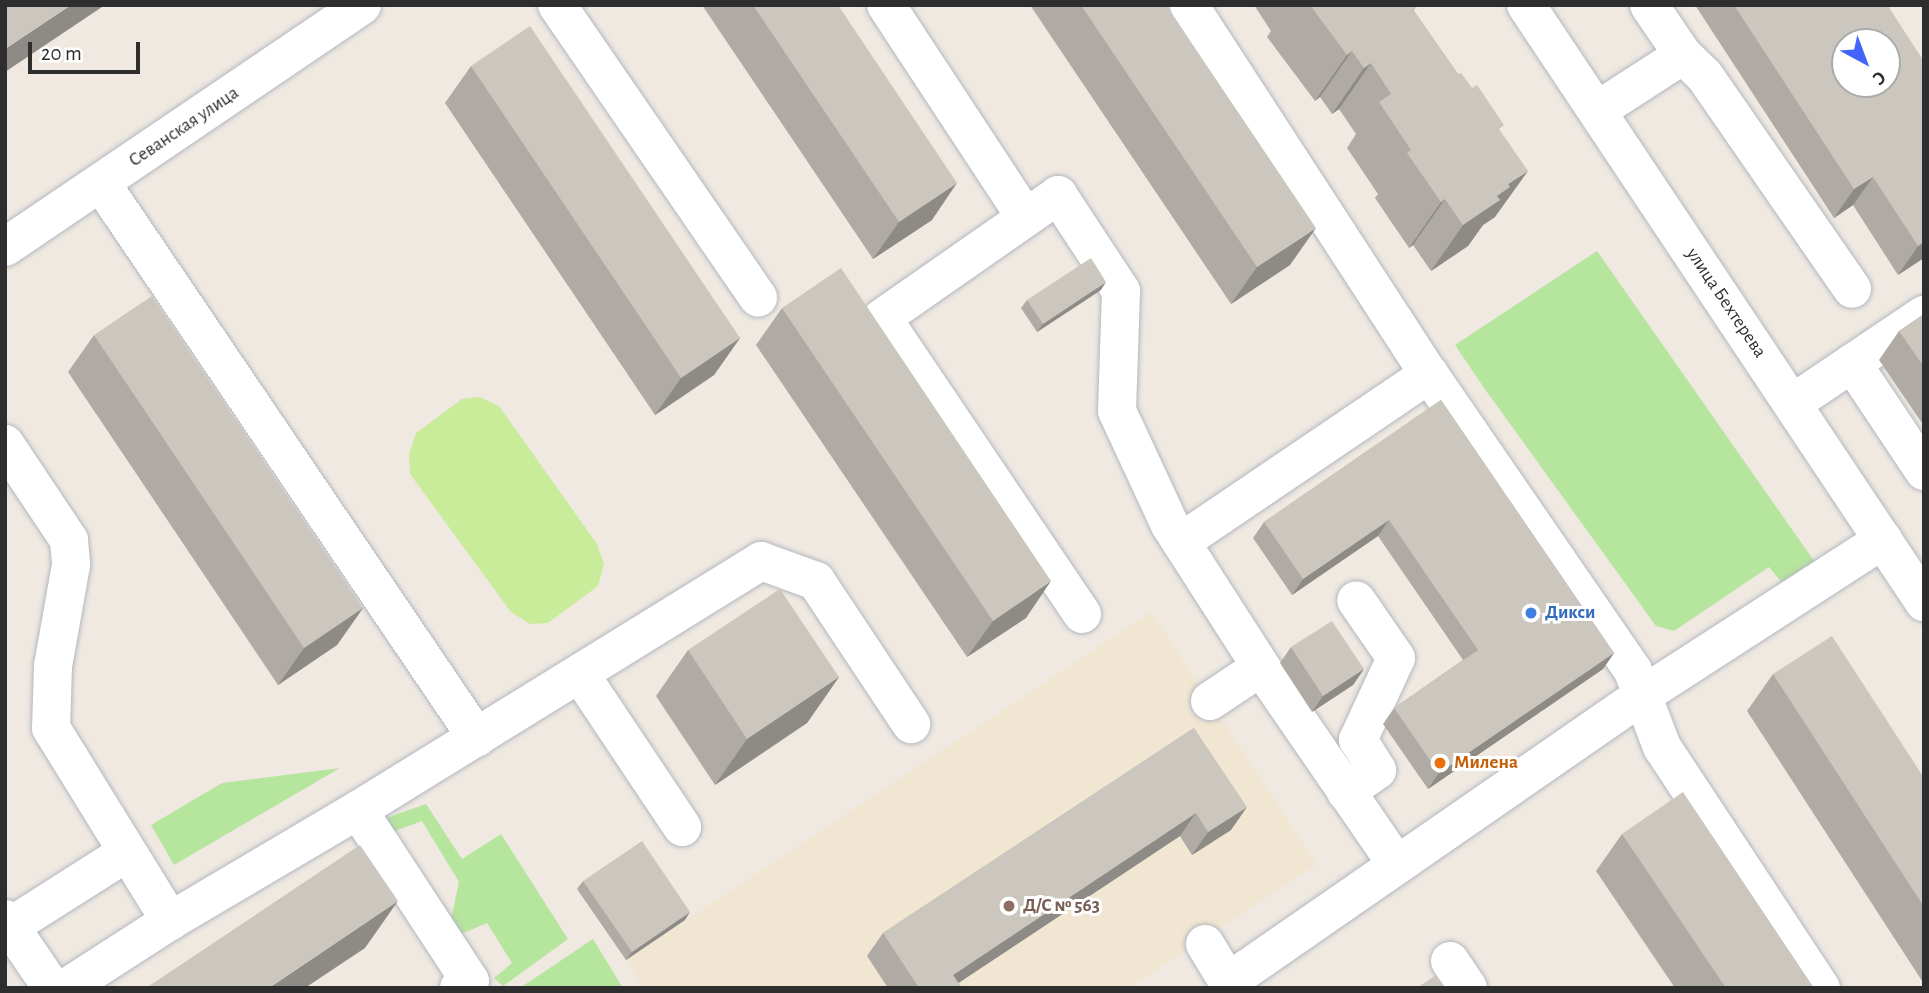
<!DOCTYPE html>
<meta charset="utf-8">
<style>
body{margin:0}
#map{position:relative;width:1929px;height:993px;overflow:hidden;background:#efe9e1;font-family:"Alegreya Sans",sans-serif}
div>[style]{position:absolute}
[style*='--x']{left:calc(var(--x)*1px);top:calc(var(--y)*1px);width:calc(var(--w)*1px);rotate:calc(var(--a)*1deg)}
.education>*{inset:0;background:#f0e6d1}
.green>*{inset:0;background:#b6e59e}
.pitch>*{inset:0;background:#c9ec9a}
.roads{filter:drop-shadow(0 0 2px #b4b7c1) drop-shadow(0 0 2px #b4b7c1)}
.minor>*{height:38px;margin:-19px;padding:0 19px;transform-origin:19px;border-radius:19px;background:#fff}
.wall>*{inset:0;background:#afaba4}
.shaded-wall>*{inset:0;background:#8e8b86}
.building>*{inset:0;background:#cbc7bf}
.dots>*{width:19px;height:19px;translate:-50% -50%;box-sizing:border-box;border:4px solid #fff;border-radius:50%}
span{translate:-50% -50%;white-space:nowrap;text-align:center;line-height:1.15;-webkit-text-stroke:6px #fff;paint-order:stroke}
.street-label{font-size:19px;color:#2e2e2e}
.shop-label{font-size:19px;color:#366cbe;font-weight:700}
.left{translate:0 -50%;text-align:left}
.food-label{font-size:19px;color:#c56008;font-weight:700}
.education-label{font-size:19px;color:#785e54;font-weight:700}
.frame{position:absolute;inset:0;border:7px solid #2e2e2e;pointer-events:none}
.north{position:absolute;left:1831px;top:28px;width:70px;height:70px;box-sizing:border-box;background:#fff;border:2px solid #ababab;border-radius:50%;rotate:139deg;font-size:19px;font-weight:700;line-height:28px;text-align:center;color:#2e2e2e}
.north::after{content:'';display:block;margin:auto;width:24px;height:32px;background:#4264fb;clip-path:polygon(50% 0,100% 100%,50% 72%,0 100%)}
.scale{position:absolute;left:28px;top:42px;width:112px;height:32px;box-sizing:border-box;border:4px solid #2e2e2e;border-top:0;padding-left:9px;font-size:21px;line-height:24px;white-space:nowrap;color:#2e2e2e;-webkit-text-stroke:5px #fff;paint-order:stroke}
</style>
<div id="map">
<div class="education">
<div style="clip-path:polygon(1151px 612px,1317px 864px,1129px 988px,644px 988px,626px 960px)"></div>
</div>
<div class="green">
<div style="clip-path:polygon(1597px 251px,1821px 571px,1789px 591px,1769px 567px,1674px 631px,1656px 626px,1484px 388px,1455px 345px)"></div>
<div style="clip-path:polygon(340px 768px,174px 865px,151px 825px,222px 783px)"></div>
<div style="clip-path:polygon(426px 804px,462px 859px,501px 834px,568px 939px,503px 986px,494px 978px,512px 963px,487px 923px,461px 934px,451px 919px,459px 882px,422px 821px,387px 834px,381px 820px)"></div>
<div style="clip-path:polygon(593px 939px,623px 988px,523px 986px)"></div>
</div>
<div class="pitch">
<div style="clip-path:polygon(480px 397px,499px 406px,597px 544px,604px 564px,598px 586px,548px 623px,530px 624px,511px 612px,410px 474px,409px 454px,416px 433px,462px 399px)"></div>
</div>
<div class="roads">
<div class="minor">
<div style="--x:557;--y:5;--w:355;--a:55.5"></div>
<div style="--x:886;--y:5;--w:254;--a:56.7"></div>
<div style="--x:1189;--y:5;--w:440;--a:57"></div>
<div style="--x:1526;--y:5;--w:718;--a:56.31"></div>
<div style="--x:1649;--y:5;--w:60;--a:55.8"></div>
<div style="--x:1683;--y:55;--w:29;--a:44"></div>
<div style="--x:1704;--y:75;--w:260;--a:55.3"></div>
<div style="--x:1598;--y:110;--w:101;--a:-32.9"></div>
<div style="--x:101;--y:183;--w:670;--a:55.88"></div>
<div style="--x:5;--y:247;--w:431;--a:-34.1"></div>
<div style="--x:1852;--y:363;--w:130;--a:56.3"></div>
<div style="--x:1793;--y:403;--w:158;--a:-33.9"></div>
<div style="--x:5;--y:444;--w:115;--a:56.3"></div>
<div style="--x:69;--y:540;--w:25;--a:85"></div>
<div style="--x:71;--y:565;--w:103;--a:100.1"></div>
<div style="--x:53;--y:666;--w:62;--a:91.8"></div>
<div style="--x:51;--y:728;--w:227;--a:58.3"></div>
<div style="--x:1181;--y:542;--w:300;--a:-34.1"></div>
<div style="--x:1429;--y:374;--w:360;--a:55.5"></div>
<div style="--x:1633;--y:671;--w:81;--a:69.1"></div>
<div style="--x:1662;--y:747;--w:289;--a:56.6"></div>
<div style="--x:1082;--y:614;--w:357;--a:-124"></div>
<div style="--x:882;--y:318;--w:215;--a:-34.9"></div>
<div style="--x:1058;--y:195;--w:115;--a:56.7"></div>
<div style="--x:1121;--y:291;--w:120;--a:91.9"></div>
<div style="--x:1117;--y:411;--w:126;--a:65.1"></div>
<div style="--x:1170;--y:525;--w:169;--a:57.3"></div>
<div style="--x:1261;--y:667;--w:240;--a:55.5"></div>
<div style="--x:580;--y:674;--w:184;--a:56.3"></div>
<div style="--x:1210;--y:701;--w:61;--a:-33.7"></div>
<div style="--x:1346;--y:792;--w:38;--a:-35"></div>
<div style="--x:1377;--y:770;--w:36;--a:-122"></div>
<div style="--x:1358;--y:740;--w:90;--a:-65.1"></div>
<div style="--x:1396;--y:658;--w:70;--a:-124.6"></div>
<div style="--x:358;--y:810;--w:474;--a:-31.7"></div>
<div style="--x:761;--y:561;--w:59;--a:20"></div>
<div style="--x:816;--y:581;--w:172;--a:56.4"></div>
<div style="--x:5;--y:919;--w:83;--a:55.7"></div>
<div style="--x:11;--y:926;--w:136;--a:-32.4"></div>
<div style="--x:1205;--y:944;--w:44;--a:58.8"></div>
<div style="--x:1228;--y:982;--w:505;--a:-34.67"></div>
<div style="--x:1643;--y:695;--w:286;--a:-32.9"></div>
<div style="--x:1450;--y:961;--w:32;--a:56"></div>
<div style="--x:66;--y:988;--w:124;--a:-32.8"></div>
<div style="--x:170;--y:921;--w:218;--a:-30.6"></div>
<div style="--x:358;--y:810;--w:204;--a:56.8"></div>
<div style="--x:470;--y:981;--w:13;--a:148"></div>
</div>
</div>
<div class="wall">
<div style="clip-path:polygon(702px 5px,838px 5px,932px 220px,873px 259px)"></div>
<div style="clip-path:polygon(1030px 5px,1166px 5px,1290px 265px,1231px 304px)"></div>
<div style="clip-path:polygon(1254px 5px,1414px 5px,1414px 11px,1458px 74px,1500px 131px,1495px 217px,1483px 225px,1468px 246px,1431px 271px,1413px 245px,1409px 248px,1375px 198px,1378px 194px,1347px 148px,1356px 134px,1339px 109px,1332px 114px,1320px 97px,1315px 101px,1267px 37px,1271px 31px)"></div>
<div style="clip-path:polygon(1695px 5px,1887px 5px,1924px 62px,1924px 258px,1898px 275px,1853px 205px,1834px 218px)"></div>
<div style="clip-path:polygon(471px 66px,740px 338px,714px 375px,655px 415px,445px 103px)"></div>
<div style="clip-path:polygon(1101px 290px,1037px 332px,1021px 308px,1027px 300px)"></div>
<div style="clip-path:polygon(782px 308px,1026px 618px,967px 657px,756px 345px)"></div>
<div style="clip-path:polygon(1924px 314px,1924px 426px,1879px 360px,1899px 331px)"></div>
<div style="clip-path:polygon(94px 335px,363px 608px,337px 645px,278px 685px,68px 372px)"></div>
<div style="clip-path:polygon(1441px 400px,1614px 653px,1603px 669px,1428px 789px,1383px 724px,1394px 708px,1463px 660px,1378px 536px,1292px 595px,1253px 538px,1264px 522px)"></div>
<div style="clip-path:polygon(1291px 647px,1364px 669px,1353px 685px,1312px 712px,1280px 663px)"></div>
<div style="clip-path:polygon(688px 650px,839px 677px,807px 723px,715px 785px,656px 696px)"></div>
<div style="clip-path:polygon(1773px 674px,1924px 778px,1924px 984px,1747px 711px)"></div>
<div style="clip-path:polygon(1194px 728px,1231px 830px,1192px 855px,1180px 836px,958px 983px,962px 988px,888px 988px,867px 956px,883px 933px)"></div>
<div style="clip-path:polygon(1622px 834px,1814px 988px,1675px 988px,1596px 871px)"></div>
<div style="clip-path:polygon(583px 881px,685px 920px,626px 960px,577px 889px)"></div>
</div>
<div class="shaded-wall">
<div style="clip-path:polygon(71px 5px,105px 5px,5px 72px,5px 49px)"></div>
<div style="clip-path:polygon(1352px 51px,1320px 97px,1315px 101px,1347px 55px)"></div>
<div style="clip-path:polygon(1371px 63px,1339px 109px,1332px 114px,1364px 68px)"></div>
<div style="clip-path:polygon(1528px 171px,1495px 217px,1483px 225px,1468px 246px,1431px 271px,1463px 225px,1508px 184px)"></div>
<div style="clip-path:polygon(1873px 177px,1853px 205px,1834px 218px,1854px 189px)"></div>
<div style="clip-path:polygon(957px 183px,932px 220px,873px 259px,899px 222px)"></div>
<div style="clip-path:polygon(1445px 199px,1413px 245px,1409px 248px,1441px 202px)"></div>
<div style="clip-path:polygon(1316px 228px,1290px 265px,1231px 304px,1257px 267px)"></div>
<div style="clip-path:polygon(1924px 242px,1924px 258px,1898px 275px,1918px 246px)"></div>
<div style="clip-path:polygon(1106px 282px,1101px 290px,1037px 332px,1043px 324px)"></div>
<div style="clip-path:polygon(740px 338px,714px 375px,655px 415px,681px 378px)"></div>
<div style="clip-path:polygon(1389px 520px,1378px 536px,1292px 595px,1303px 579px)"></div>
<div style="clip-path:polygon(1051px 581px,1026px 618px,967px 657px,993px 621px)"></div>
<div style="clip-path:polygon(363px 608px,337px 645px,278px 685px,304px 648px)"></div>
<div style="clip-path:polygon(1614px 653px,1603px 669px,1428px 789px,1439px 773px)"></div>
<div style="clip-path:polygon(1364px 669px,1353px 685px,1312px 712px,1323px 696px)"></div>
<div style="clip-path:polygon(839px 677px,807px 723px,715px 785px,747px 739px)"></div>
<div style="clip-path:polygon(1247px 807px,1231px 830px,1192px 855px,1208px 832px)"></div>
<div style="clip-path:polygon(1196px 813px,1180px 836px,951px 988px,953px 975px)"></div>
<div style="clip-path:polygon(398px 901px,365px 948px,305px 988px,269px 988px)"></div>
<div style="clip-path:polygon(690px 912px,685px 920px,626px 960px,632px 952px)"></div>
</div>
<div class="building">
<div style="clip-path:polygon(5px 5px,71px 5px,5px 49px)"></div>
<div style="clip-path:polygon(753px 5px,838px 5px,957px 183px,899px 222px)"></div>
<div style="clip-path:polygon(1081px 5px,1166px 5px,1316px 228px,1257px 267px)"></div>
<div style="clip-path:polygon(1310px 5px,1414px 5px,1416px 8px,1413px 10px,1458px 74px,1461px 73px,1472px 88px,1477px 85px,1504px 125px,1499px 129px,1528px 171px,1508px 184px,1510px 187px,1497px 196px,1500px 200px,1463px 225px,1445px 199px,1441px 202px,1407px 153px,1411px 150px,1379px 102px,1391px 94px,1371px 63px,1364px 68px,1352px 51px,1347px 55px)"></div>
<div style="clip-path:polygon(evenodd,1734px 5px,1887px 5px,1924px 62px,1924px 242px,1918px 246px,1873px 177px,1854px 189px,1734px 5px,1845px 42px,1887px 42px,1887px 84px,1845px 84px,1845px 42px)"></div>
<div style="clip-path:polygon(530px 26px,740px 338px,681px 378px,471px 66px)"></div>
<div style="clip-path:polygon(1091px 258px,1106px 282px,1043px 324px,1027px 300px)"></div>
<div style="clip-path:polygon(841px 268px,1051px 581px,993px 621px,782px 308px)"></div>
<div style="clip-path:polygon(152px 296px,363px 608px,304px 648px,94px 335px)"></div>
<div style="clip-path:polygon(1924px 314px,1924px 367px,1899px 331px)"></div>
<div style="clip-path:polygon(1441px 400px,1614px 653px,1439px 773px,1394px 708px,1478px 650px,1389px 520px,1303px 579px,1264px 522px)"></div>
<div style="clip-path:polygon(780px 589px,839px 677px,747px 739px,688px 650px)"></div>
<div style="clip-path:polygon(1332px 621px,1364px 669px,1323px 696px,1291px 647px)"></div>
<div style="clip-path:polygon(1832px 636px,1924px 778px,1924px 907px,1773px 674px)"></div>
<div style="clip-path:polygon(1194px 728px,1247px 807px,1208px 832px,1196px 813px,953px 975px,962px 988px,919px 988px,883px 933px)"></div>
<div style="clip-path:polygon(1683px 792px,1814px 988px,1726px 988px,1622px 834px)"></div>
<div style="clip-path:polygon(642px 841px,690px 912px,632px 952px,583px 881px)"></div>
<div style="clip-path:polygon(360px 845px,398px 901px,269px 988px,146px 988px)"></div>
<div style="clip-path:polygon(1436px 975px,1445px 988px,1417px 988px)"></div>
</div>
<div class="dots">
<div style="left:1531px;top:613px;background:#3f7fe0"></div>
<div style="left:1440px;top:763px;background:#e8710a"></div>
<div style="left:1009px;top:906px;background:#8d6e63"></div>
</div>
<div class="street-label">
<span style="left:184px;top:127px;rotate:-34deg">Севанская улица</span>
<span style="left:1726px;top:303px;rotate:56deg">улица Бехтерева</span>
</div>
<div class="shop-label">
<span class="left" style="left:1545px;top:613px">Дикси</span>
</div>
<div class="food-label">
<span class="left" style="left:1454px;top:763px">Милена</span>
</div>
<div class="education-label">
<span class="left" style="left:1023px;top:906px">Д/C № 563</span>
</div>
<div class="frame"></div>
<div class="north">С</div>
<div class="scale">20 m</div>
</div>
